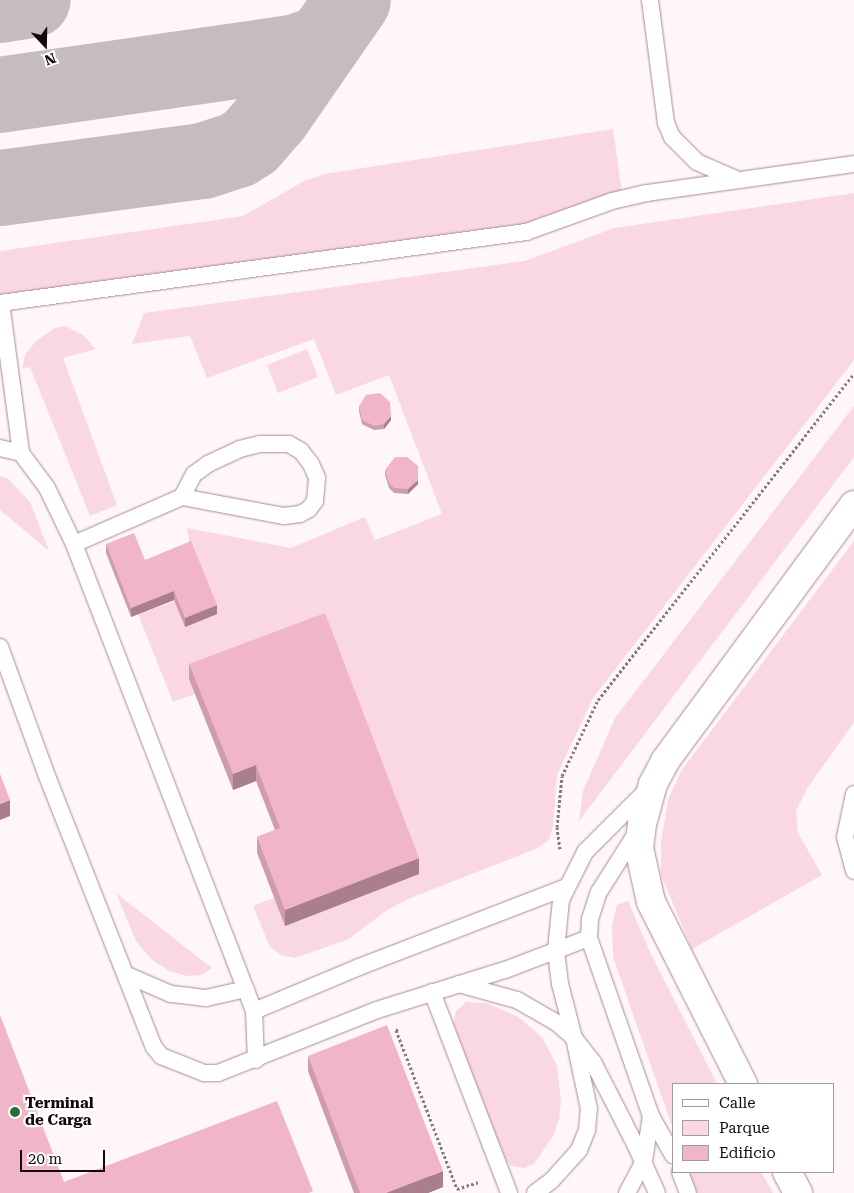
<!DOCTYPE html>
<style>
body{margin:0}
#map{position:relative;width:854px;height:1193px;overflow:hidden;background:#fef6f8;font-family:"Roboto Serif",serif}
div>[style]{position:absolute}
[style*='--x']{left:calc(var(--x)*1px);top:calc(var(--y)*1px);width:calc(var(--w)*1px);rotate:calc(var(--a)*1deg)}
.green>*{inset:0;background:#fad8e2}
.taxiway>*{height:76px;margin:-38px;padding:0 38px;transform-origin:38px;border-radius:38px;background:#c5bcbe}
.path>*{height:3px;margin-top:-1.5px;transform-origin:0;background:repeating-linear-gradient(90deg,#857b7e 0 2.5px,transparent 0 5px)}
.roads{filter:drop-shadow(0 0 1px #aa8993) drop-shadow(0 0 1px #aa8993)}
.service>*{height:16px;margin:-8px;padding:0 8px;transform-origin:8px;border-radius:8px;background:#fff}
.minor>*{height:28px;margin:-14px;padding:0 14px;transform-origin:14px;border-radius:14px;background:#fff}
.wall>*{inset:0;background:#ce9cab}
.shaded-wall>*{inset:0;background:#a87f8b}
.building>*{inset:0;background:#f0b5c7}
.dots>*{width:14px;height:14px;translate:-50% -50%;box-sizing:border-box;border:2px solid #fff;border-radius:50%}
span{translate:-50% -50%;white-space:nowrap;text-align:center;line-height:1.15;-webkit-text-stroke:4.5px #fff;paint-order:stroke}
.poi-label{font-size:15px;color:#15090d;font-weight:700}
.left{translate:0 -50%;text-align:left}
.legend{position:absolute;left:672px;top:1083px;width:162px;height:90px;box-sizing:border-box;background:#fff;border:1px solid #a19d9e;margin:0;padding:6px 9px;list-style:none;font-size:15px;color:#15090d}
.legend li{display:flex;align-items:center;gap:10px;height:25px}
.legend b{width:25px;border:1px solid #a19d9e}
.north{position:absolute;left:20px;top:20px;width:50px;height:50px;-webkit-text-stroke:4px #fff;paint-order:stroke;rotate:159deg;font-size:14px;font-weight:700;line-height:20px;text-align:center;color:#15090d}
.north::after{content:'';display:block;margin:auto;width:18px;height:22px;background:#15090d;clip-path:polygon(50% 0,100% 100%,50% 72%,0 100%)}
.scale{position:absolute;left:20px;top:1150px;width:85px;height:22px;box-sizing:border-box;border:2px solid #15090d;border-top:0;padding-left:6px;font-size:15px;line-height:18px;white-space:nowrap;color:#15090d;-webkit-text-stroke:4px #fff;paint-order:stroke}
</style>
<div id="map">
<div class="green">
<div style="clip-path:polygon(613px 129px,622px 194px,530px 223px,0 297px,0 251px,243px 216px,304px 181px,325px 174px)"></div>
<div style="clip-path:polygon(854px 193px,854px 360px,593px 698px,557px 775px,553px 827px,549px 840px,538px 848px,413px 897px,387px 910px,349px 939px,295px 958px,283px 956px,270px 947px,253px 906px,274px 898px,419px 874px,195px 694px,173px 702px,138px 614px,175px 601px,185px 627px,191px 550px,187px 528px,291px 548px,365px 517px,375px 540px,442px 514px,389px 375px,336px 395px,314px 339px,207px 378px,190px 336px,132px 344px,144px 313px,525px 261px,614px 228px)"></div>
<div style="clip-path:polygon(65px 326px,83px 335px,96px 349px,63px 358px,117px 505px,90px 516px,30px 367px,22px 369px,25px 355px,36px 341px,55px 328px)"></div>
<div style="clip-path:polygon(307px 349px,318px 377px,278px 393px,267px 365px)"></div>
<div style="clip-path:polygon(854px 406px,854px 457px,579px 821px,583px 791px,615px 718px)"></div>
<div style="clip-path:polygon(0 476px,7px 478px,30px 502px,49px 551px,0 510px)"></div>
<div style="clip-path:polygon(854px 541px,854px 722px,808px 787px,796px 811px,798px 833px,822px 875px,692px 949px,661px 875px,661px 842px,668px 800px,681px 771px)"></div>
<div style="clip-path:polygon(116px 893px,212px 968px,202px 975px,187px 976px,169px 971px,151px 959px,136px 941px)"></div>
<div style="clip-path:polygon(628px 901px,650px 952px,717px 1084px,673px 1084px,673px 1129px,613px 957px,612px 925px,617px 905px)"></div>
<div style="clip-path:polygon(466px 1002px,486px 1003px,517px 1016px,542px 1037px,557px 1066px,561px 1101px,559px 1119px,553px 1136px,534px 1164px,524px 1168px,511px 1166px,502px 1155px,453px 1023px,456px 1011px)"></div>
<div style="clip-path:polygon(688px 1172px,761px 1172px,773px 1193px,695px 1193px)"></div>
</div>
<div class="taxiway">
<div style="--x:0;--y:5;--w:33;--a:-9"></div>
<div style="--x:0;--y:95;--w:300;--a:-8.2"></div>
<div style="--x:297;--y:52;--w:23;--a:-20"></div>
<div style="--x:319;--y:44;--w:12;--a:-42"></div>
<div style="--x:0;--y:188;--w:205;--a:-7.6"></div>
<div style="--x:203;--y:161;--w:36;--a:-18"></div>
<div style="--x:237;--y:150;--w:15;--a:-32"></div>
<div style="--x:250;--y:142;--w:33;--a:-49"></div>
<div style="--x:272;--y:117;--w:142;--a:-55.3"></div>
</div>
<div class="path">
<div style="--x:560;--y:849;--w:22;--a:-98"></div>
<div style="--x:557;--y:827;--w:51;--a:-84.4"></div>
<div style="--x:562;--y:776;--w:84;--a:-64.7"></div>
<div style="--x:598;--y:700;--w:415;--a:-51.9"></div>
<div style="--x:398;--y:1029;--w:2;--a:153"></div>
<div style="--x:396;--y:1030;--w:170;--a:69"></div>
<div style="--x:457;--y:1189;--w:22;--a:-18"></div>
</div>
<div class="roads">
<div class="service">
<div style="--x:650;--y:0;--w:124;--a:82.6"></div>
<div style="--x:666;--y:123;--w:15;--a:67"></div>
<div style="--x:672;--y:137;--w:35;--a:45"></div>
<div style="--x:697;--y:162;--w:45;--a:23.7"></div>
<div style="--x:0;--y:303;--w:531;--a:-7.69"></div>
<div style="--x:526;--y:232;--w:91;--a:-19.8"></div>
<div style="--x:612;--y:201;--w:36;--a:-13"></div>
<div style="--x:647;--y:193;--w:209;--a:-8"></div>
<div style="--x:1;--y:303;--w:151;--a:82.4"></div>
<div style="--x:21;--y:453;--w:44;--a:53.4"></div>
<div style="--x:47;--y:488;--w:62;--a:64.3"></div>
<div style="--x:74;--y:544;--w:500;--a:68.92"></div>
<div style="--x:254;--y:1011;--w:49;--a:87.7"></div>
<div style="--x:0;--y:448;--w:22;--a:13"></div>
<div style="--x:74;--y:544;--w:118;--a:-23.5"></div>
<div style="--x:182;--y:497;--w:104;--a:10.6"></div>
<div style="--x:284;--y:516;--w:16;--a:-7"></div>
<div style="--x:300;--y:514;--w:10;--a:-29"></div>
<div style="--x:309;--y:509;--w:10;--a:-53"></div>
<div style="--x:315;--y:501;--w:23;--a:-85"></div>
<div style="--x:317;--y:478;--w:15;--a:-113"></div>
<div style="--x:311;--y:464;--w:16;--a:-128"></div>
<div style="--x:301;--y:451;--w:14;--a:-150"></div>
<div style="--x:289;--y:444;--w:29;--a:180"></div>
<div style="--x:260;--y:444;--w:21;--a:166"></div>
<div style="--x:240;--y:449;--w:35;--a:155"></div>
<div style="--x:208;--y:464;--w:17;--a:144"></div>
<div style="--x:194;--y:474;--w:26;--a:118"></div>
<div style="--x:0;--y:647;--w:137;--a:70"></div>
<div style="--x:47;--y:776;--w:291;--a:68.5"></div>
<div style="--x:154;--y:1047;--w:11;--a:52"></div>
<div style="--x:161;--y:1056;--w:46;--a:21.6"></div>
<div style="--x:204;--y:1073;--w:14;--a:0"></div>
<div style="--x:218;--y:1073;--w:171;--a:-21.6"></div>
<div style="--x:377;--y:1010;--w:134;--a:-17.4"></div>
<div style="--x:505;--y:970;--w:90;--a:-20.9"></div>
<div style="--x:854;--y:794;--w:44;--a:101.8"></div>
<div style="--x:845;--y:837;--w:35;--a:75"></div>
<div style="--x:127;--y:975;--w:48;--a:23.4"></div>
<div style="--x:171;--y:994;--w:18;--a:6"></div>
<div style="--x:189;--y:996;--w:17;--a:7"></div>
<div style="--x:206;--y:998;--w:41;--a:-12.7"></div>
<div style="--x:459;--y:984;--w:60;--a:15.4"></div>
<div style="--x:517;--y:1000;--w:46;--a:29.9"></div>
<div style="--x:557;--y:1023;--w:23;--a:41"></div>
<div style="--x:574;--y:1038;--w:31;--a:52"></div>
<div style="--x:593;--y:1062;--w:94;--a:62.9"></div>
<div style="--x:636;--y:1146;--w:51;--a:65.9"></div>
<div style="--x:432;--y:992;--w:215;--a:69"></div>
<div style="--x:254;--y:1011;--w:114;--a:-22.7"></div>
<div style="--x:359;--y:967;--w:222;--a:-21.1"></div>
<div style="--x:651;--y:1116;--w:45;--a:60.6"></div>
<div style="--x:680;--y:1172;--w:22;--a:69"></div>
<div style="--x:535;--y:1193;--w:21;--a:-37"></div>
<div style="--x:552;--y:1180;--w:40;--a:-48"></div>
<div style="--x:579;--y:1150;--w:22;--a:-68"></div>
<div style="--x:587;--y:1130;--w:21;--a:-85"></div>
<div style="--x:589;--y:1109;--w:73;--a:-101.9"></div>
<div style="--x:574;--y:1038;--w:56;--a:-104.5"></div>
<div style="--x:560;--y:984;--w:34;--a:-97"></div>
<div style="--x:556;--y:950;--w:50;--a:-84.3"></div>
<div style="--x:561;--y:900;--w:54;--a:-63.4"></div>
<div style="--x:585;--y:852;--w:89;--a:-45"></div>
<div style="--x:627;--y:1193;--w:36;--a:-62"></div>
<div style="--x:644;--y:1161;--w:46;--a:-81.2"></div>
<div style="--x:651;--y:1116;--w:188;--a:-109.2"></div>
<div style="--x:589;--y:938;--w:19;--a:-87"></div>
<div style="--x:590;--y:919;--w:28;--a:-72"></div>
<div style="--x:599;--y:892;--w:71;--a:-57.7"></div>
</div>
<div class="minor">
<div style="--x:743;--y:1084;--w:204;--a:-116.8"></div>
<div style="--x:651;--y:902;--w:55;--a:-102.5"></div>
<div style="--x:639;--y:848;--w:24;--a:-83"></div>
<div style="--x:642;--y:824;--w:41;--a:-74.6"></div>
<div style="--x:653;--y:784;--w:26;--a:-62"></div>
<div style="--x:665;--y:761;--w:318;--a:-53.6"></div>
<div style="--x:787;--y:1172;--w:24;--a:62"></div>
</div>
</div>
<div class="wall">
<div style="clip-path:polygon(359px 406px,391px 420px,384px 429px,374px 430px,362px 424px,359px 411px)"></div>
<div style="clip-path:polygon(385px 470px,418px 484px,408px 494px,394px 493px,389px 488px,385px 475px)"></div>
<div style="clip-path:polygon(106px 544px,145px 560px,217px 614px,185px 627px,174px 600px,131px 617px,106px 553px)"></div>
<div style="clip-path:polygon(189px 664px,419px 874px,285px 926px,257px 853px,257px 837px,275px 830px,256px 781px,233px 790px,189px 679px)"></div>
<div style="clip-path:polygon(308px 1056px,443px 1187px,428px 1193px,354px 1193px,308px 1071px)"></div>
</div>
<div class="shaded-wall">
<div style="clip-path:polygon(391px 416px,391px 420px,384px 429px,384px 424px)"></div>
<div style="clip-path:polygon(418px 480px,418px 484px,408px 494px,408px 489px)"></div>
<div style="clip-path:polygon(174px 591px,174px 600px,131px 617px,131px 608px)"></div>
<div style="clip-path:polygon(217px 605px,217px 614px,185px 627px,185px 618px)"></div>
<div style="clip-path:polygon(256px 765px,256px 781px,233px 790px,233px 774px)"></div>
<div style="clip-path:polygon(10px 800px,10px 816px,0 820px,0 804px)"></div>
<div style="clip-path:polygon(419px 858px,419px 874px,285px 926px,285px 910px)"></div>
<div style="clip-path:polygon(443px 1171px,443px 1187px,428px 1193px,386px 1193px)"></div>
</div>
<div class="building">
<div style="clip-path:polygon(380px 393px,390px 402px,391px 416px,384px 424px,374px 426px,362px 420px,359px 406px,366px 395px)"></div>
<div style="clip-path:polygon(395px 457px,407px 457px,418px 466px,418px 480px,408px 489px,394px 488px,389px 484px,385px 470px)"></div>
<div style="clip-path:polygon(134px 533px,145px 560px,191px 541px,217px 605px,185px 618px,174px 591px,131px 608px,106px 544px)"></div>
<div style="clip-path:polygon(325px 613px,419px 858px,285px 910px,257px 837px,280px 828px,256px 765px,233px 774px,189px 664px)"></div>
<div style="clip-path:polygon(0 774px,10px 800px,0 804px)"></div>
<div style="clip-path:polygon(0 1015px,64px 1182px,277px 1101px,313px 1191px,309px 1193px,0 1193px)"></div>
<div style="clip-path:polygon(387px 1025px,443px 1171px,386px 1193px,360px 1193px,308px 1056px)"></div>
</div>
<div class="dots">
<div style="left:15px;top:1112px;background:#286c37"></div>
</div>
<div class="poi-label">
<span class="left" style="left:25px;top:1112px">Terminal<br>de Carga</span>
</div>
<ul class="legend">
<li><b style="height:6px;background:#fff"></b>Calle</li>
<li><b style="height:14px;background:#fad8e2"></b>Parque</li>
<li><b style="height:14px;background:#f0b5c7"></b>Edificio</li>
</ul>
<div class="north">N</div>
<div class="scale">20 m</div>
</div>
